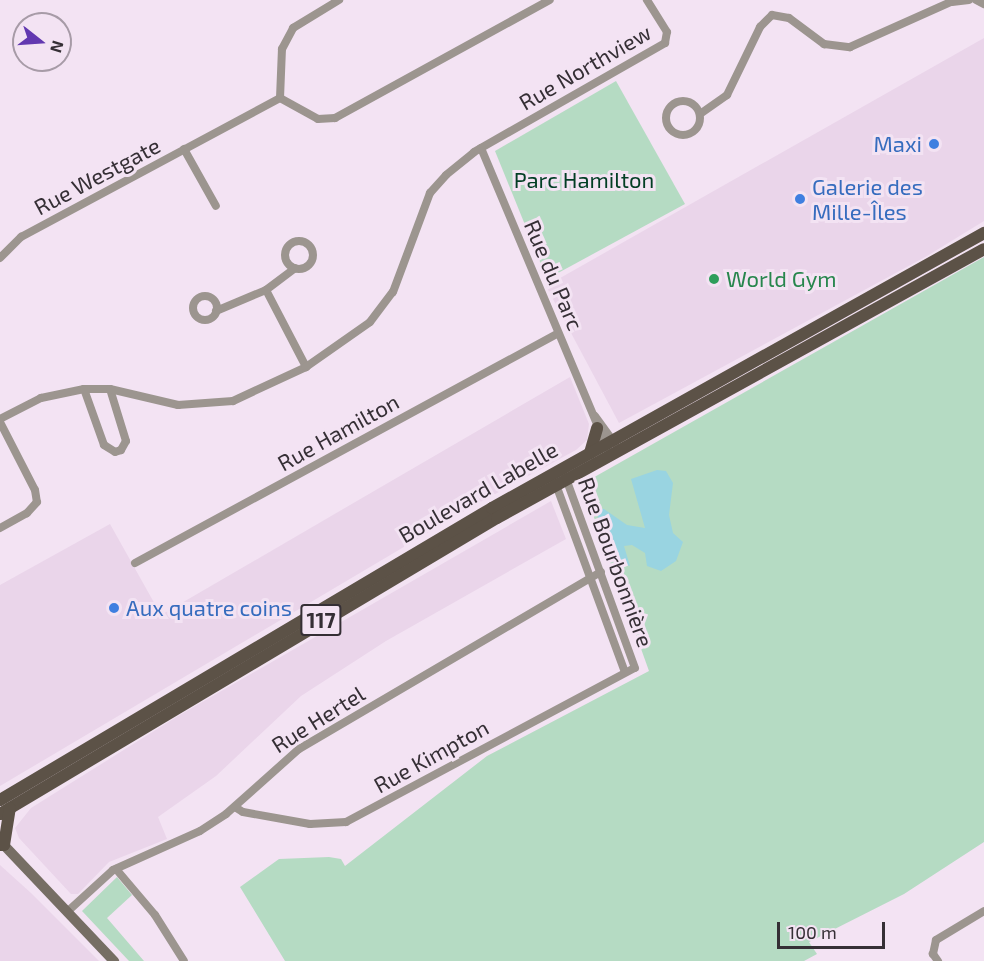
<!DOCTYPE html>
<meta charset="utf-8">
<style>
body{margin:0}
#map{position:relative;width:984px;height:961px;overflow:hidden;background:#f3e3f3;font-family:"Exo 2",sans-serif}
div>[style]{position:absolute}
[style*='--x']{left:calc(var(--x)*1px);top:calc(var(--y)*1px);width:calc(var(--w)*1px);rotate:calc(var(--a)*1deg)}
.built>*{inset:0;background:#ead5ea}
.green>*{inset:0;background:#b5dbc3}
.water>*{inset:0;background:#99d4e1}
.street>*{height:8px;margin:-4px;padding:0 4px;transform-origin:4px;border-radius:4px;background:#9c958f}
.street>.ring{margin:-4px;padding:0;box-sizing:content-box;background:none;border:8px solid #9c958f;border-radius:50%}
.secondary>*{height:10px;margin:-5px;padding:0 5px;transform-origin:5px;border-radius:5px;background:#766e64}
.primary>*{height:12px;margin:-6px;padding:0 6px;transform-origin:6px;border-radius:6px;background:#5c5247}
.dots>*{width:16px;height:16px;translate:-50% -50%;box-sizing:border-box;border:3px solid #f3e3f3;border-radius:50%}
span{translate:-50% -50%;white-space:nowrap;text-align:center;line-height:1.15;-webkit-text-stroke:6px #f3e3f3;paint-order:stroke}
.shield-label span{padding:2px 4px;background:#f3e3f3;border:2px solid;border-radius:4px;-webkit-text-stroke-width:0}
.shield-label{font-size:21px;color:#352f35;font-weight:700}
.street-label{font-size:22px;color:#352f35}
.shop-label{font-size:22px;color:#366cbe}
.right{translate:-100% -50%;text-align:right}
.left{translate:0 -50%;text-align:left}
.park-label{font-size:22px;color:#023e24}
.leisure-label{font-size:22px;color:#27864d}
.north{position:absolute;left:12px;top:12px;width:60px;height:60px;box-sizing:border-box;background:#f3e3f3;border:2px solid #a79ba7;border-radius:50%;rotate:107deg;font-size:16px;font-weight:700;line-height:24px;text-align:center;color:#352f35}
.north::after{content:'';display:block;margin:auto;width:21px;height:27px;background:#6238b0;clip-path:polygon(50% 0,100% 100%,50% 72%,0 100%)}
.scale{position:absolute;left:777px;top:922px;width:108px;height:27px;box-sizing:border-box;border:3px solid #352f35;border-top:0;padding-left:8px;font-size:18px;line-height:21px;white-space:nowrap;color:#352f35;-webkit-text-stroke:4px #f3e3f3;paint-order:stroke}
</style>
<div id="map">
<div class="built">
<div style="clip-path:polygon(984px 38px,984px 221px,927px 256px,619px 423px,546px 286px)"></div>
<div style="clip-path:polygon(570px 377px,589px 424px,587px 440px,576px 450px,473px 506px,0 786px,0 585px,110px 524px,161px 615px)"></div>
<div style="clip-path:polygon(551px 501px,566px 539px,386px 641px,301px 696px,216px 776px,158px 817px,167px 839px,109px 862px,78px 894px,71px 894px,19px 838px,15px 828px,31px 808px,178px 716px)"></div>
<div style="clip-path:polygon(0 865px,31px 893px,99px 961px,0 961px)"></div>
</div>
<div class="green">
<div style="clip-path:polygon(616px 81px,685px 204px,547px 279px,495px 151px)"></div>
<div style="clip-path:polygon(984px 257px,984px 842px,904px 894px,809px 942px,817px 954px,804px 961px,285px 961px,240px 887px,279px 859px,329px 857px,341px 859px,345px 866px,487px 756px,649px 671px,582px 484px)"></div>
<div style="clip-path:polygon(117px 877px,132px 895px,107px 918px,144px 961px,129px 961px,82px 911px)"></div>
</div>
<div class="water">
<div style="clip-path:polygon(657px 470px,666px 471px,673px 483px,669px 515px,673px 533px,683px 542px,676px 561px,661px 571px,647px 566px,645px 553px,632px 545px,624px 546px,630px 566px,607px 557px,596px 508px,604px 509px,627px 525px,645px 528px,631px 479px)"></div>
</div>
<div class="street">
<div style="--x:976;--y:0;--w:9;--a:27"></div>
<div style="--x:952;--y:2;--w:17;--a:-7"></div>
<div style="--x:280;--y:98;--w:43;--a:28.9"></div>
<div style="--x:318;--y:119;--w:17;--a:-3"></div>
<div style="--x:335;--y:118;--w:245;--a:-28.8"></div>
<div style="--x:280;--y:98;--w:49;--a:-87.7"></div>
<div style="--x:282;--y:49;--w:24;--a:-62"></div>
<div style="--x:293;--y:28;--w:54;--a:-31.3"></div>
<div class="ring" style="left:666px;top:101px;width:26px;height:26px"></div>
<div style="--x:700;--y:114;--w:33;--a:-35"></div>
<div style="--x:727;--y:95;--w:76;--a:-64.1"></div>
<div style="--x:760;--y:27;--w:17;--a:-45"></div>
<div style="--x:772;--y:15;--w:17;--a:10"></div>
<div style="--x:789;--y:18;--w:44;--a:36.6"></div>
<div style="--x:824;--y:44;--w:26;--a:7"></div>
<div style="--x:850;--y:47;--w:115;--a:-24.1"></div>
<div style="--x:481;--y:148;--w:325;--a:67.2"></div>
<div style="--x:184;--y:149;--w:65;--a:60.7"></div>
<div class="ring" style="left:285px;top:241px;width:20px;height:20px"></div>
<div style="--x:0;--y:258;--w:30;--a:-45"></div>
<div style="--x:21;--y:237;--w:294;--a:-28.2"></div>
<div style="--x:266;--y:290;--w:87;--a:62.5"></div>
<div class="ring" style="left:193px;top:296px;width:16px;height:16px"></div>
<div style="--x:216;--y:311;--w:54;--a:-22.8"></div>
<div style="--x:266;--y:290;--w:36;--a:-37"></div>
<div style="--x:84;--y:389;--w:59;--a:70.3"></div>
<div style="--x:104;--y:445;--w:13;--a:32"></div>
<div style="--x:115;--y:452;--w:6;--a:-18"></div>
<div style="--x:121;--y:450;--w:10;--a:-61"></div>
<div style="--x:126;--y:441;--w:54;--a:-107.1"></div>
<div style="--x:595;--y:416;--w:34;--a:54"></div>
<div style="--x:0;--y:419;--w:46;--a:-27.1"></div>
<div style="--x:41;--y:398;--w:44;--a:-11.8"></div>
<div style="--x:84;--y:389;--w:26;--a:0"></div>
<div style="--x:110;--y:389;--w:70;--a:13.2"></div>
<div style="--x:178;--y:405;--w:55;--a:-4.2"></div>
<div style="--x:233;--y:401;--w:81;--a:-25"></div>
<div style="--x:306;--y:367;--w:78;--a:-35.1"></div>
<div style="--x:370;--y:322;--w:38;--a:-53"></div>
<div style="--x:393;--y:292;--w:106;--a:-69.5"></div>
<div style="--x:430;--y:193;--w:24;--a:-48"></div>
<div style="--x:446;--y:175;--w:36;--a:-39"></div>
<div style="--x:474;--y:152;--w:220;--a:-29.7"></div>
<div style="--x:665;--y:43;--w:11;--a:-80"></div>
<div style="--x:667;--y:32;--w:38;--a:-122"></div>
<div style="--x:0;--y:422;--w:76;--a:62.8"></div>
<div style="--x:35;--y:490;--w:12;--a:81"></div>
<div style="--x:37;--y:502;--w:15;--a:132"></div>
<div style="--x:27;--y:513;--w:31;--a:151"></div>
<div style="--x:555;--y:482;--w:202;--a:69.8"></div>
<div style="--x:135;--y:563;--w:481;--a:-28.5"></div>
<div style="--x:235;--y:807;--w:9;--a:32"></div>
<div style="--x:243;--y:812;--w:68;--a:10.2"></div>
<div style="--x:310;--y:824;--w:36;--a:-3"></div>
<div style="--x:346;--y:822;--w:327;--a:-28.1"></div>
<div style="--x:635;--y:668;--w:204;--a:-110"></div>
<div style="--x:116;--y:869;--w:60;--a:49.7"></div>
<div style="--x:155;--y:915;--w:54;--a:57.8"></div>
<div style="--x:67;--y:912;--w:62;--a:-42.4"></div>
<div style="--x:113;--y:870;--w:95;--a:-24.1"></div>
<div style="--x:200;--y:831;--w:31;--a:-33"></div>
<div style="--x:226;--y:814;--w:98;--a:-41.7"></div>
<div style="--x:299;--y:749;--w:350;--a:-30.4"></div>
<div style="--x:938;--y:961;--w:9;--a:-126"></div>
<div style="--x:933;--y:954;--w:14;--a:-78"></div>
<div style="--x:936;--y:940;--w:56;--a:-31.1"></div>
</div>
<div class="secondary">
<div style="--x:0;--y:841;--w:166;--a:46.5"></div>
</div>
<div class="primary">
<div style="--x:590;--y:453;--w:26;--a:-74"></div>
<div style="--x:0;--y:800;--w:572;--a:-30.69"></div>
<div style="--x:492;--y:508;--w:564;--a:-29.2"></div>
<div style="--x:0;--y:814;--w:578;--a:-30.78"></div>
<div style="--x:497;--y:518;--w:556;--a:-28.91"></div>
<div style="--x:0;--y:845;--w:4;--a:0"></div>
<div style="--x:4;--y:845;--w:37;--a:-81"></div>
</div>
<div class="dots">
<div style="left:934px;top:144px;background:#3f7fe0"></div>
<div style="left:800px;top:199px;background:#3f7fe0"></div>
<div style="left:714px;top:279px;background:#2e9e5b"></div>
<div style="left:114px;top:608px;background:#3f7fe0"></div>
</div>
<div class="shield-label">
<span style="left:321px;top:620px">117</span>
</div>
<div class="street-label">
<span style="left:585px;top:67px;rotate:-30deg">Rue Northview</span>
<span style="left:97px;top:176px;rotate:-28deg">Rue Westgate</span>
<span style="left:554px;top:275px;rotate:67deg">Rue du Parc</span>
<span style="left:338px;top:432px;rotate:-29deg">Rue Hamilton</span>
<span style="left:478px;top:492px;rotate:-30deg">Boulevard Labelle</span>
<span style="left:616px;top:562px;rotate:70deg">Rue Bourbonnière</span>
<span style="left:318px;top:719px;rotate:-32deg">Rue Hertel</span>
<span style="left:431px;top:756px;rotate:-29deg">Rue Kimpton</span>
</div>
<div class="shop-label">
<span class="right" style="left:922px;top:144px">Maxi</span>
<span class="left" style="left:812px;top:199px">Galerie des<br>Mille-Îles</span>
<span class="left" style="left:126px;top:608px">Aux quatre coins</span>
</div>
<div class="park-label">
<span style="left:584px;top:180px">Parc Hamilton</span>
</div>
<div class="leisure-label">
<span class="left" style="left:726px;top:279px">World Gym</span>
</div>
<div class="north">N</div>
<div class="scale">100 m</div>
</div>
